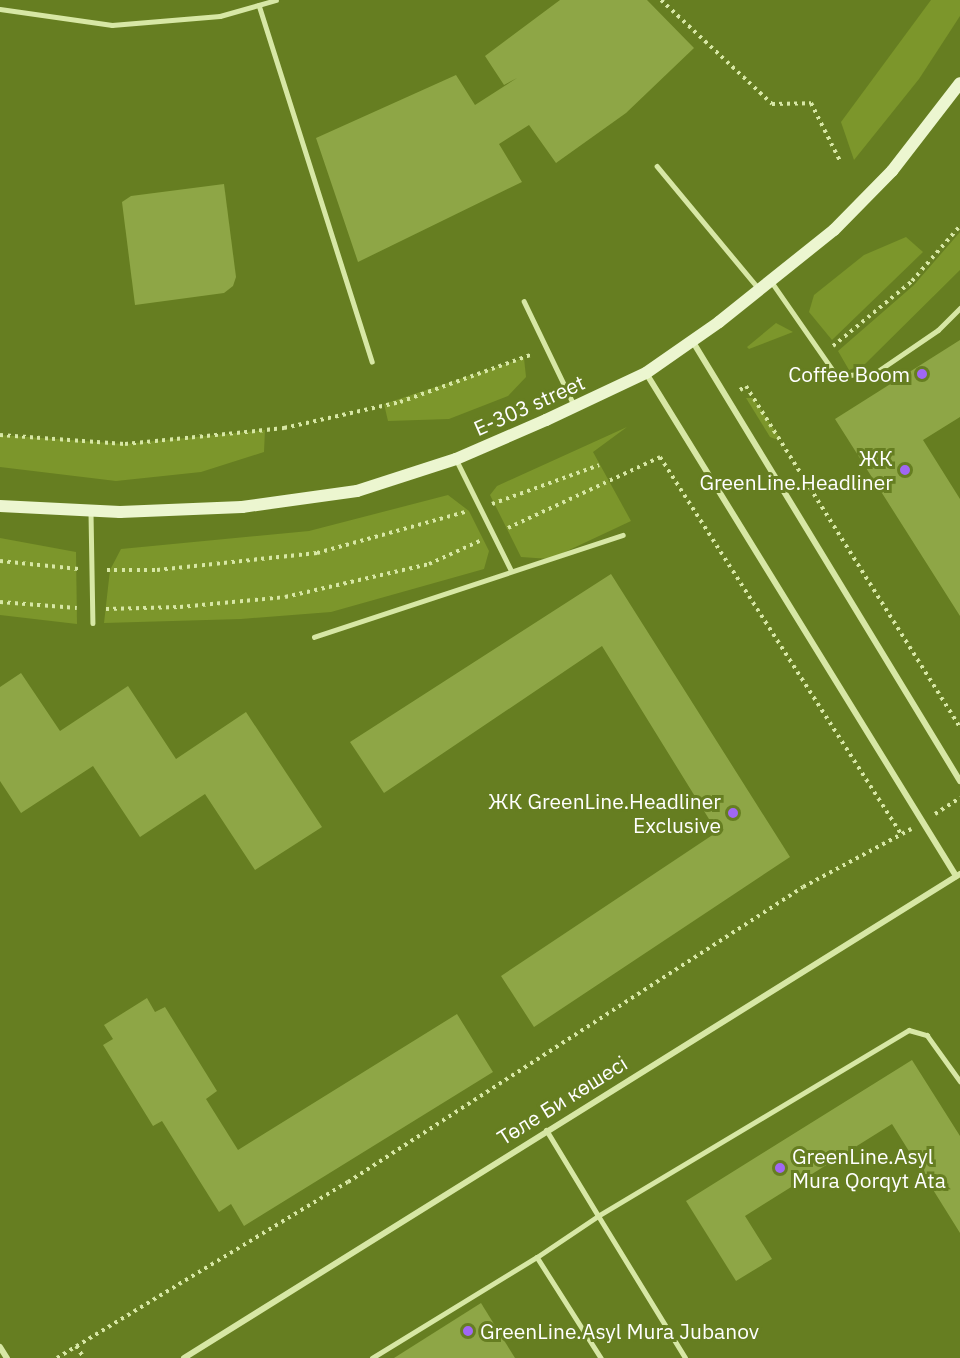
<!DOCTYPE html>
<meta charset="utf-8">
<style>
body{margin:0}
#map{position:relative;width:960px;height:1358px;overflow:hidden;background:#667e21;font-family:"IBM Plex Sans",sans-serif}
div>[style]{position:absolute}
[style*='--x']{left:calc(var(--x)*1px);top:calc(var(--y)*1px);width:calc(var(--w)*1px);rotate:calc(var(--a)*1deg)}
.green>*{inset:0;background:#7c962b}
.building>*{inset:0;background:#8ea646}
.path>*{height:4px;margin-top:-2px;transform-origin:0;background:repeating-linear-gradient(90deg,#d7e7a5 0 3px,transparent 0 7.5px)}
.lane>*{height:4.5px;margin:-2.25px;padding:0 2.25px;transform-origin:2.25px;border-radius:2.25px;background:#d7e7a5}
.street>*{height:6px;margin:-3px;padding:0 3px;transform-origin:3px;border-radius:3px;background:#d7e7a5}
.secondary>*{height:12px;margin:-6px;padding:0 6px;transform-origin:6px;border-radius:6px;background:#ecf6d0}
.dots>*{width:16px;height:16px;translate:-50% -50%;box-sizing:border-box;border:3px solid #667e21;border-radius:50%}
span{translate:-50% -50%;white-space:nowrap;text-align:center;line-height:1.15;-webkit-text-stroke:6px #667e21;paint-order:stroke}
.poi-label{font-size:21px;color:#fff}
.right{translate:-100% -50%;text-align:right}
.left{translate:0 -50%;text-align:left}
.street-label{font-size:21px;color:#fff}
</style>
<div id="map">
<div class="green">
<div style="clip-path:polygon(931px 0,960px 0,960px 16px,919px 79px,854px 160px,841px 122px)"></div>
<div style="clip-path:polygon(960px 232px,960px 270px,865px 364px,849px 370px,838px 351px,914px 285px)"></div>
<div style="clip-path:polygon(906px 237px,923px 252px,832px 340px,809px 312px,814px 295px,864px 255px)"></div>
<div style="clip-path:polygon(776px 323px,793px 332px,749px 349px,747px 347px)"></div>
<div style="clip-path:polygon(524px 358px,526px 377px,508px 396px,449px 419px,388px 421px,384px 404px)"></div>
<div style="clip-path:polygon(746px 398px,753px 398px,779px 437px,775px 439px,770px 437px)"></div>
<div style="clip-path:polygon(627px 427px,593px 452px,631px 521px,550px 559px,521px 557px,490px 495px,497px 486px)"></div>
<div style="clip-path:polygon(265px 430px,264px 452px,201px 472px,116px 481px,0 467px,0 435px,125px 444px)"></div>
<div style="clip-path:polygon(448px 495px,469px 511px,489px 551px,484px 569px,331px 612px,241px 619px,104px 623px,110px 570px,121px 549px,309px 531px)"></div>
<div style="clip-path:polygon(0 538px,76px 552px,77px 624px,0 615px)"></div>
</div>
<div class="building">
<div style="clip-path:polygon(560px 0,647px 0,694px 48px,626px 113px,556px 163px,529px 125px,499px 144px,522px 182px,358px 262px,316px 138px,456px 75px,475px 105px,517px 78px,504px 85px,485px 56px)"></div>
<div style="clip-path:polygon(224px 184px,236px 277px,233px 286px,224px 293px,135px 305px,122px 202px,131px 196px)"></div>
<div style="clip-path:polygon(960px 340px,960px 417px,923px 440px,960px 499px,960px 616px,835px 419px)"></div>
<div style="clip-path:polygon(611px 574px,790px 857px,534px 1027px,501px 976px,717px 832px,602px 646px,384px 793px,350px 742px)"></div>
<div style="clip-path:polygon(21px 673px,60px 731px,128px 686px,176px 759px,246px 712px,322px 827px,255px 870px,205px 794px,140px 837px,93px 766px,21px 813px,0 781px,0 687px)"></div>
<div style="clip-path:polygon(147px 998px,155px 1012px,165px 1007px,217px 1091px,206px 1099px,238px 1150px,457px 1014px,493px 1072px,244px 1226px,231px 1204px,219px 1212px,162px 1121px,153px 1126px,103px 1045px,113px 1039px,104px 1025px)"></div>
<div style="clip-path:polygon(912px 1060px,960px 1136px,960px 1233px,892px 1124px,745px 1216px,772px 1259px,736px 1281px,686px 1201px)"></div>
<div style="clip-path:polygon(481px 1303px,515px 1358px,394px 1358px)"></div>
</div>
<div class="path">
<div style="--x:661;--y:0;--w:152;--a:43.1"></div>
<div style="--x:772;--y:104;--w:39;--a:-1"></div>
<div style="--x:811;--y:103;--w:65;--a:63.4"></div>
<div style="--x:833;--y:346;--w:102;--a:-39.4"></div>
<div style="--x:912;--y:281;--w:73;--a:-48.9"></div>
<div style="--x:740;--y:390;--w:7;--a:-34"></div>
<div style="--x:746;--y:386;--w:403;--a:57.9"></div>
<div style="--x:0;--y:435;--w:125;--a:4.1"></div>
<div style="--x:125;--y:444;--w:160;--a:-5.7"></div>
<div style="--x:284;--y:428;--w:119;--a:-12.6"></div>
<div style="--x:400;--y:402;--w:141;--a:-19.8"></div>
<div style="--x:492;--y:504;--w:114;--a:-20"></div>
<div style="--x:508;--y:528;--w:168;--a:-25"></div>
<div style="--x:660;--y:457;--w:449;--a:57.4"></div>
<div style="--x:0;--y:561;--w:79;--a:5.8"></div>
<div style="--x:107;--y:570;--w:50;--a:0"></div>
<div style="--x:157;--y:570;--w:161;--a:-6.1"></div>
<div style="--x:317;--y:553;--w:154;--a:-15.5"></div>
<div style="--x:0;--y:602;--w:77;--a:4.5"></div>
<div style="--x:106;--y:609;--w:74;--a:-1.5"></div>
<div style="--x:180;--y:607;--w:105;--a:-5.4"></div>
<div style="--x:285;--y:597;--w:148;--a:-12.9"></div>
<div style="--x:429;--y:564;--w:58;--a:-24.4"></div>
<div style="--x:935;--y:814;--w:30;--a:-33"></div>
<div style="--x:76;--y:1346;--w:14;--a:56"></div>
<div style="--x:57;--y:1358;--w:340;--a:-31.2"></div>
<div style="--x:348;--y:1182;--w:542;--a:-32.96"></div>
<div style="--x:803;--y:887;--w:123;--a:-28.2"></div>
</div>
<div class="lane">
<div style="--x:259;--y:5;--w:374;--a:72.4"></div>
<div style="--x:0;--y:9;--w:113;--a:8.1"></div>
<div style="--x:112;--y:25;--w:108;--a:-4.8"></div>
<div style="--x:220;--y:16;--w:58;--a:-15.9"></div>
<div style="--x:657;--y:166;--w:160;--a:50.3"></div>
<div style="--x:771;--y:281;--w:116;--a:55.2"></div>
<div style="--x:837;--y:376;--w:38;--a:-5"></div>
<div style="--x:875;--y:373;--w:76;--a:-34.3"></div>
<div style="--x:938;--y:330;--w:31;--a:-45"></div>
<div style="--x:524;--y:301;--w:115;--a:64.3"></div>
<div style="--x:457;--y:461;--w:122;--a:63.6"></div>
<div style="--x:91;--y:513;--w:110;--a:89"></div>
<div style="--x:314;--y:637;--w:325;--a:-18.3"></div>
<div style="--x:537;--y:1257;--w:73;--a:-33.9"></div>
<div style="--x:598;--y:1216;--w:100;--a:-121.2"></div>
<div style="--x:372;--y:1358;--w:193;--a:-31.5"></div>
<div style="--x:537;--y:1257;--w:120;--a:57.6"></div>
<div style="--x:685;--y:1358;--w:167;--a:-121.5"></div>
<div style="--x:598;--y:1216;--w:362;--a:-30.9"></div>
<div style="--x:909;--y:1030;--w:19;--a:16"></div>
<div style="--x:927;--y:1035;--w:57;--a:54.3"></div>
</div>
<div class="street">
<div style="--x:693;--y:342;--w:514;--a:58.69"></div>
<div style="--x:646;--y:373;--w:591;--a:58.35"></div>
<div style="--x:0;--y:1347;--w:13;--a:58"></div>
<div style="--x:184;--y:1358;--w:915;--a:-31.95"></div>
</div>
<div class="secondary">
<div style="--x:0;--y:506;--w:120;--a:2.9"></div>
<div style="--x:120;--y:512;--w:122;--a:-2.3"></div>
<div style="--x:242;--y:507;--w:116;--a:-7.9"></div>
<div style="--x:357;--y:491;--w:104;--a:-17.9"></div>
<div style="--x:456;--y:459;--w:98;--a:-23.4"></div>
<div style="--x:546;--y:420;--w:110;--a:-25.2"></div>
<div style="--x:646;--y:373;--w:89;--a:-34.9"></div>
<div style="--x:719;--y:322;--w:147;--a:-38.7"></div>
<div style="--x:834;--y:230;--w:83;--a:-45.5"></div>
<div style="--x:892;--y:171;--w:111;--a:-52.3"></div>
</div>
<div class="dots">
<div style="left:922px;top:374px;background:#a067f4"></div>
<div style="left:905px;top:470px;background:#a067f4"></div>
<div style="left:733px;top:813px;background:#a067f4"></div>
<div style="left:780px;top:1168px;background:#a067f4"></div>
<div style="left:468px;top:1331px;background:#a067f4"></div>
</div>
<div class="poi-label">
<span class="right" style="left:910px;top:374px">Coffee Boom</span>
<span class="right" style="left:893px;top:470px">ЖК<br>GreenLine.Headliner</span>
<span class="right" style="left:721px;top:813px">ЖК GreenLine.Headliner<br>Exclusive</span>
<span class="left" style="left:792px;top:1168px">GreenLine.Asyl<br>Mura Qorqyt Ata</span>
<span class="left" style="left:480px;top:1331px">GreenLine.Asyl Mura Jubanov</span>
</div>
<div class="street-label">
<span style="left:529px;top:405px;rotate:-24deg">E-303 street</span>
<span style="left:562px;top:1100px;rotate:-32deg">Төле Би көшесі</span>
</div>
</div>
